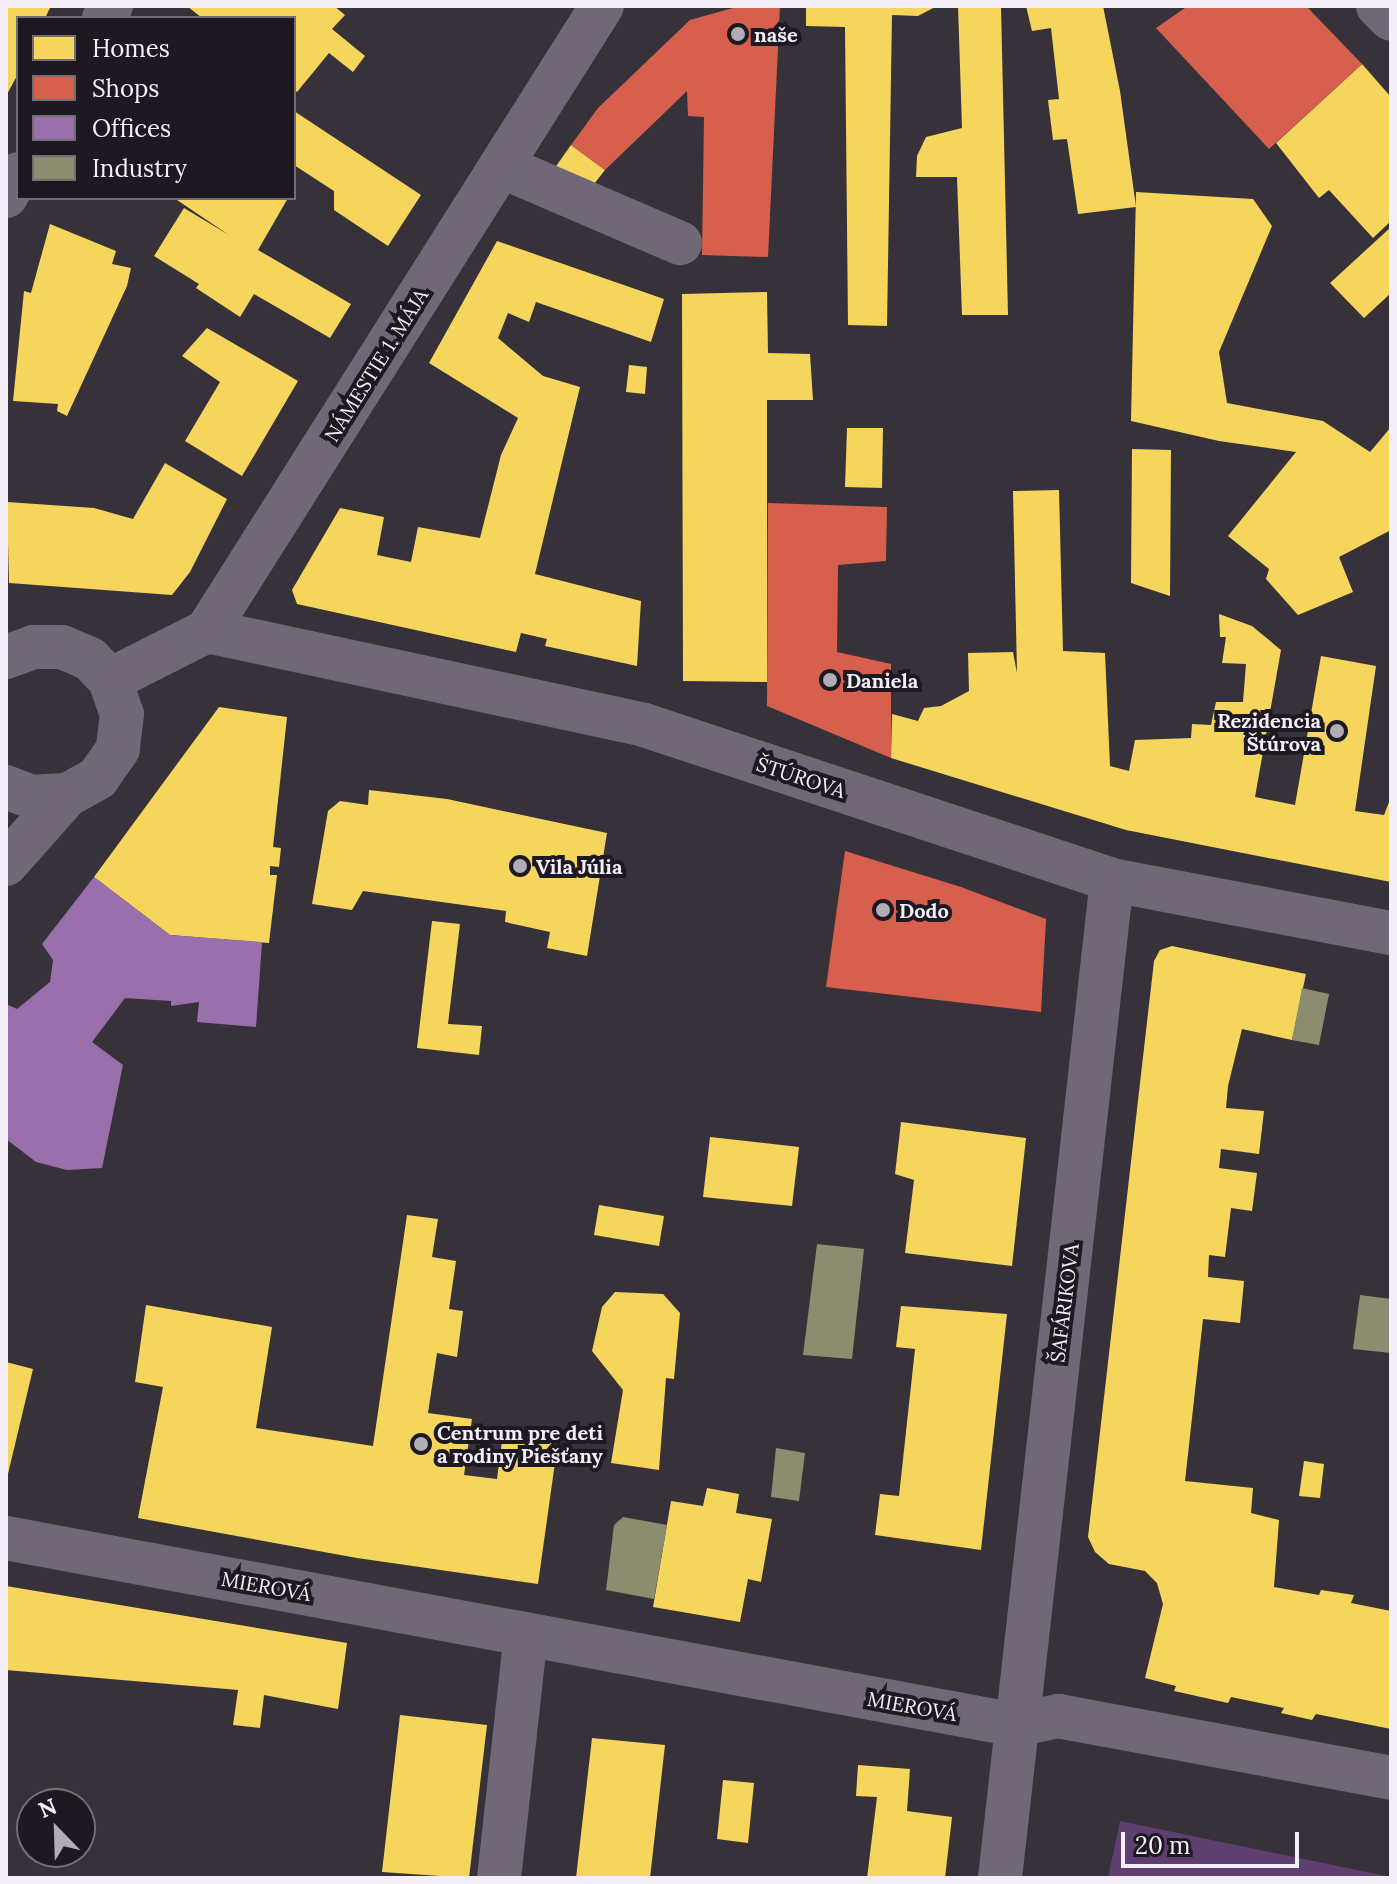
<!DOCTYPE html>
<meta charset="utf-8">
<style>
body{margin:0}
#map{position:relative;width:1397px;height:1884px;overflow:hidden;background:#37323a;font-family:Lora,serif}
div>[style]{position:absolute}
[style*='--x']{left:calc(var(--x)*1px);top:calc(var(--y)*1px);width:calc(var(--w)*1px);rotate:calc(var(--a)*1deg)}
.green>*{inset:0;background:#5e3f6f}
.homes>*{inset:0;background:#f6d55c}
.shops>*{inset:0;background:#d6604d}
.offices>*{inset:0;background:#9970ab}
.industry>*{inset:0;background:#8c8c6e}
.minor>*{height:44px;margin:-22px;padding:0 22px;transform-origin:22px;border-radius:22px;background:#706876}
.dots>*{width:22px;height:22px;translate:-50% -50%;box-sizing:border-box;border:4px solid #1d1920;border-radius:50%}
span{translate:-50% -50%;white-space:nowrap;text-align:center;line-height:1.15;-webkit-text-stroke:8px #1d1920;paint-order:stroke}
.poi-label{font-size:20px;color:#f4eef8;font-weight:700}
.left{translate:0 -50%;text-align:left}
.right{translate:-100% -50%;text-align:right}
.street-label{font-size:20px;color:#f4eef8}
.frame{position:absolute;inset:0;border:8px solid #f4eef8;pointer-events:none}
.legend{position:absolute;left:16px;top:16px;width:280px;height:184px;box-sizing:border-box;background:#1d1920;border:2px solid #736e76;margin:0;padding:10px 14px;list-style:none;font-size:24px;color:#f4eef8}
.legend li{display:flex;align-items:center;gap:16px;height:40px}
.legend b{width:40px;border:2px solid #736e76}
.north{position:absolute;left:16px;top:1788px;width:80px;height:80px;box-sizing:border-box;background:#1d1920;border:2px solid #736e76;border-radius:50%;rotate:337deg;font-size:22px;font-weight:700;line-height:32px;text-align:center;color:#f4eef8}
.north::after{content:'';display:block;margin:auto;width:28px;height:36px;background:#b2acb6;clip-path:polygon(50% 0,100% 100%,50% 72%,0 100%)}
.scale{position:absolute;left:1121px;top:1832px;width:178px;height:36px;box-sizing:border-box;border:4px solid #f4eef8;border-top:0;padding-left:10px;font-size:24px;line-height:28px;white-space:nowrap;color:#f4eef8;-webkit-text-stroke:6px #1d1920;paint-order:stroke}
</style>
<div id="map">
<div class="green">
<div style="clip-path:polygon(1120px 1821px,1391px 1877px,1391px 1878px,1108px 1878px)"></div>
</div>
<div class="homes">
<div style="clip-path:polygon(6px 6px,51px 6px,45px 18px,18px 18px,18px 74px,6px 96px)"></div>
<div style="clip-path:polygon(187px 6px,334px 6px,345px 15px,332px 29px,365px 56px,353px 72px,329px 53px,297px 92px,294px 89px,294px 18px,202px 18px)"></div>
<div style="clip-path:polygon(806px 6px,937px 6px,918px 16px,892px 15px,887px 326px,848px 325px,845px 27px,806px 26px)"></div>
<div style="clip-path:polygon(958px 6px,1001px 6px,1008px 315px,962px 315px,957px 177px,916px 177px,917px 156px,926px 137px,962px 128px)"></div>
<div style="clip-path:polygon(1026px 6px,1103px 6px,1120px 91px,1136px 207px,1078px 214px,1067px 139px,1053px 140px,1048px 100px,1059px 99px,1051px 28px,1032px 31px)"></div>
<div style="clip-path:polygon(1362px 64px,1391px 97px,1391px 221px,1373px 238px,1329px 190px,1319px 198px,1276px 143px)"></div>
<div style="clip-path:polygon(294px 111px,421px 195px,388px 246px,334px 210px,334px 191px,294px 165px)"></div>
<div style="clip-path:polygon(571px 145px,605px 170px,587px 193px,554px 169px)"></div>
<div style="clip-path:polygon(1136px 192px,1253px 199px,1272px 226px,1219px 352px,1227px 403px,1323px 421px,1370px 452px,1391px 427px,1391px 530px,1339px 557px,1353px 592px,1298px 615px,1266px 579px,1269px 569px,1228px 536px,1296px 452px,1219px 441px,1131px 421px)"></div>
<div style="clip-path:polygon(174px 198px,288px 198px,258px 250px,351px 304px,330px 338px,254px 294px,240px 317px,196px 288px,199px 284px,154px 256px,184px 208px,229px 235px)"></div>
<div style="clip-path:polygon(50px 224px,116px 251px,112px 264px,131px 268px,127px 286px,67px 416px,57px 411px,58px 404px,13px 401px,24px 291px,31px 293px)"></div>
<div style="clip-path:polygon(1391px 227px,1391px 293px,1364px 318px,1330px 283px)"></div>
<div style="clip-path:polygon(497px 241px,664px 299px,651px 342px,536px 302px,529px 322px,508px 313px,498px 338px,543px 376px,580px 387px,535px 574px,641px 601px,637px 666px,545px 646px,547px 639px,521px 633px,516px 652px,297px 604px,292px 590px,340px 508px,384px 517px,377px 555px,411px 562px,418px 527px,480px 538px,501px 455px,518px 418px,429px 363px)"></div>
<div style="clip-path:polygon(767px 292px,768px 353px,810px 354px,813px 400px,767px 400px,767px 682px,683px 681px,682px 294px)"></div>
<div style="clip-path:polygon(207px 328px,298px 381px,242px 476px,185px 441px,220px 382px,182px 356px)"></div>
<div style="clip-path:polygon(629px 365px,647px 367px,645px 394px,626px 392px)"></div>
<div style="clip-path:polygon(847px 428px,883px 428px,882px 488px,845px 487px)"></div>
<div style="clip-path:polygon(1132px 449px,1171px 450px,1170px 596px,1131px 583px)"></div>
<div style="clip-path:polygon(165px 463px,227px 499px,190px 572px,172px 595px,9px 583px,7px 502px,94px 508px,133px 519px)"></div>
<div style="clip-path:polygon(1059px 490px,1063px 651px,1105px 653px,1110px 766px,1129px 771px,1135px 740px,1191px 738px,1192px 724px,1211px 725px,1216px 702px,1243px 702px,1246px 664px,1222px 663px,1226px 637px,1220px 637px,1219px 614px,1252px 626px,1281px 650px,1255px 797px,1295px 805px,1321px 656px,1376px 666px,1355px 811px,1384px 815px,1391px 797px,1391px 882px,1126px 830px,891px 758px,892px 714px,918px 721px,924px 708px,941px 706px,969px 691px,968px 653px,1013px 652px,1017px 673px,1013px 491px)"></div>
<div style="clip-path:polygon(219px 707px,287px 717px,273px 847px,281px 848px,279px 867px,270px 866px,270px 875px,277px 875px,269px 943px,170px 935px,94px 877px)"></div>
<div style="clip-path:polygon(369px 790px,447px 799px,607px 833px,587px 956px,547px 948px,550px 932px,505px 922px,506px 911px,363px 891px,352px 910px,312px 904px,328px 811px,340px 801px,368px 805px)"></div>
<div style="clip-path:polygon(432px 921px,460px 924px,448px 1024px,482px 1026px,479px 1055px,417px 1048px)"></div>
<div style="clip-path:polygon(1172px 946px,1306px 974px,1292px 1040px,1242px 1029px,1228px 1086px,1226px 1108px,1264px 1111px,1259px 1154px,1221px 1149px,1219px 1168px,1257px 1173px,1252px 1211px,1231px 1208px,1225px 1257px,1209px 1255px,1208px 1277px,1244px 1281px,1240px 1323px,1203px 1319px,1185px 1481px,1253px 1488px,1251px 1513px,1279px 1520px,1274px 1587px,1319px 1595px,1321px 1590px,1354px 1595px,1351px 1603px,1391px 1611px,1391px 1729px,1316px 1714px,1312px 1720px,1281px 1713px,1284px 1708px,1231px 1697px,1228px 1703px,1174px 1691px,1176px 1686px,1145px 1678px,1163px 1604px,1157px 1583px,1145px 1571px,1109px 1564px,1095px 1552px,1088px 1537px,1154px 961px,1160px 950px)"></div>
<div style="clip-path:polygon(901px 1122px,1026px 1138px,1012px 1266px,905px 1253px,914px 1180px,895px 1174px)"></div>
<div style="clip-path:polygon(710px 1137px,799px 1147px,792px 1206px,703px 1197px)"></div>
<div style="clip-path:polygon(599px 1205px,664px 1216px,659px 1246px,594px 1235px)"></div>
<div style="clip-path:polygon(407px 1215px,438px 1219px,432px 1257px,456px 1261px,449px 1309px,463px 1311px,457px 1357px,437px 1353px,428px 1413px,472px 1419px,464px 1475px,497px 1479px,503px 1433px,558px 1441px,538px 1584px,357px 1558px,138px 1518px,163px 1387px,135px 1382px,146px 1305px,272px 1327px,256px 1428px,373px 1446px)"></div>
<div style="clip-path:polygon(615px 1292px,663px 1294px,680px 1313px,674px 1379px,666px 1378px,659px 1470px,611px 1463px,623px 1390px,592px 1351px,602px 1307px)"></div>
<div style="clip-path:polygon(901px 1306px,1007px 1314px,981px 1550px,875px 1535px,880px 1494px,899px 1496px,915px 1349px,896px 1347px)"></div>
<div style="clip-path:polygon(6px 1362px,33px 1369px,7px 1478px,6px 1478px)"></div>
<div style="clip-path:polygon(1304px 1461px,1324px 1464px,1320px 1498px,1299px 1496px)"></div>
<div style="clip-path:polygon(707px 1488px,739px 1494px,736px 1513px,772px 1519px,761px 1582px,748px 1579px,740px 1622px,653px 1607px,671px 1501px,703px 1506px)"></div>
<div style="clip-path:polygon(6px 1586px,347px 1643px,338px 1709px,264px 1695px,260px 1728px,233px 1725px,238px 1690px,6px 1670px)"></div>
<div style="clip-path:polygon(400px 1715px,487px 1725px,469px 1878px,382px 1872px)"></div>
<div style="clip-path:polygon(592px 1738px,665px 1745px,650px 1878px,576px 1878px)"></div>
<div style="clip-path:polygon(858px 1765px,910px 1769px,907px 1811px,952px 1817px,945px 1878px,867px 1878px,877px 1797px,856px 1796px)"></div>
<div style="clip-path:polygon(723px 1780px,754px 1783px,748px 1843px,717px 1839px)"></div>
</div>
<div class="shops">
<div style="clip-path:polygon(740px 6px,780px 6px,768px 257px,702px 255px,704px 117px,688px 116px,687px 91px,605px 170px,571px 145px,598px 108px,690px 20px)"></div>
<div style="clip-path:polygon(1188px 6px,1306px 6px,1362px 64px,1269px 149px,1156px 28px)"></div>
<div style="clip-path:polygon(768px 503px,887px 507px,886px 561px,838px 565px,837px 652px,891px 664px,891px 758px,767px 706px)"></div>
<div style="clip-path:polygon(845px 851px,961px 887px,1046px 919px,1041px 1012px,826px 987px)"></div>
</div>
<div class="offices">
<div style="clip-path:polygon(94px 877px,170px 935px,262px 942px,256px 1027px,197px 1022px,199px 1002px,171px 1006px,171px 1001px,125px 998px,92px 1042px,123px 1065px,102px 1168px,67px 1170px,36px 1162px,6px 1139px,6px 1004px,17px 1009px,50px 982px,53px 960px,42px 944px)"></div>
</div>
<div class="industry">
<div style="clip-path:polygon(1302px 988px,1329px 994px,1319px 1045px,1292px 1040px)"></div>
<div style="clip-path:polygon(817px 1244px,864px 1249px,852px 1359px,803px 1355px)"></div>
<div style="clip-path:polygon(1360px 1295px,1391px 1299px,1391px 1353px,1353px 1349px)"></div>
<div style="clip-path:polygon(776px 1448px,805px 1453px,799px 1501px,771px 1497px)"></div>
<div style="clip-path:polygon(623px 1517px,667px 1525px,654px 1599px,606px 1590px,614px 1525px)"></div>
</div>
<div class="minor">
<div style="--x:1378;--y:6;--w:18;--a:45"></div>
<div style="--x:104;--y:18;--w:14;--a:-60"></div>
<div style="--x:501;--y:166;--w:195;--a:23.3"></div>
<div style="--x:6;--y:196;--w:25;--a:-61"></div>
<div style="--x:207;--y:631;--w:447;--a:12.1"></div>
<div style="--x:644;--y:725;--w:493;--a:18.3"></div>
<div style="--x:1112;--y:880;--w:284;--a:10.8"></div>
<div style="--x:6;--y:657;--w:29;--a:-20"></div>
<div style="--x:33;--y:647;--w:29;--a:0"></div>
<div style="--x:62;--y:647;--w:30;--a:23"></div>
<div style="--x:90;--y:659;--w:29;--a:46"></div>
<div style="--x:110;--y:680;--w:36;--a:71"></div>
<div style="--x:122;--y:714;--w:35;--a:97"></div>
<div style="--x:118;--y:749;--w:35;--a:125"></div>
<div style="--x:98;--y:778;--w:35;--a:151"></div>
<div style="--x:67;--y:795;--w:35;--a:177"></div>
<div style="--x:32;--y:797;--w:28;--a:-159"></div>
<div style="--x:110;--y:680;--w:109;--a:-26.8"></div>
<div style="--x:207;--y:631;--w:739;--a:-57.71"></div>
<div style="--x:6;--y:864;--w:92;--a:-48.5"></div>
<div style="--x:6;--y:1538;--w:1027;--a:10.49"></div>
<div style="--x:1016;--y:1725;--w:43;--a:-12.1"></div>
<div style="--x:1058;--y:1716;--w:339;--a:10.5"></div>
<div style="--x:499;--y:1878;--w:245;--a:-83.7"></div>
<div style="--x:1000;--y:1878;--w:1004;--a:-83.6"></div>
</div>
<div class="dots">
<div style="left:738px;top:34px;background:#b2acb6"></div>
<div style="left:830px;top:680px;background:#b2acb6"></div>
<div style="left:1337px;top:731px;background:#b2acb6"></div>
<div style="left:520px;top:866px;background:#b2acb6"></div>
<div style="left:883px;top:910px;background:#b2acb6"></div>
<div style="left:421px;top:1444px;background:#b2acb6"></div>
</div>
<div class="poi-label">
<span class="left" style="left:754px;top:34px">naše</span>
<span class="left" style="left:846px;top:680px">Daniela</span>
<span class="right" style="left:1321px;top:732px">Rezidencia<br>Štúrova</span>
<span class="left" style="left:536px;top:866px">Vila Júlia</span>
<span class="left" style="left:899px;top:910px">Dodo</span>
<span class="left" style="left:437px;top:1444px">Centrum pre deti<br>a rodiny Piešťany</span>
</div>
<div class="street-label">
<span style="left:376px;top:365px;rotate:-58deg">NÁMESTIE 1. MÁJA</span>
<span style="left:801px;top:777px;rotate:18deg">ŠTÚROVA</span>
<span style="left:1064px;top:1303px;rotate:-83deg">ŠAFÁRIKOVA</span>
<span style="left:266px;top:1586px;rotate:10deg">MIEROVÁ</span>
<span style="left:912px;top:1706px;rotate:10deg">MIEROVÁ</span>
</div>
<div class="frame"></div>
<ul class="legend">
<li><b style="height:22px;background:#f6d55c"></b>Homes</li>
<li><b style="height:22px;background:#d6604d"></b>Shops</li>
<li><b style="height:22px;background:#9970ab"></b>Offices</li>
<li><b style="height:22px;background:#8c8c6e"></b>Industry</li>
</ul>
<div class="north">N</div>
<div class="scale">20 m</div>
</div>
